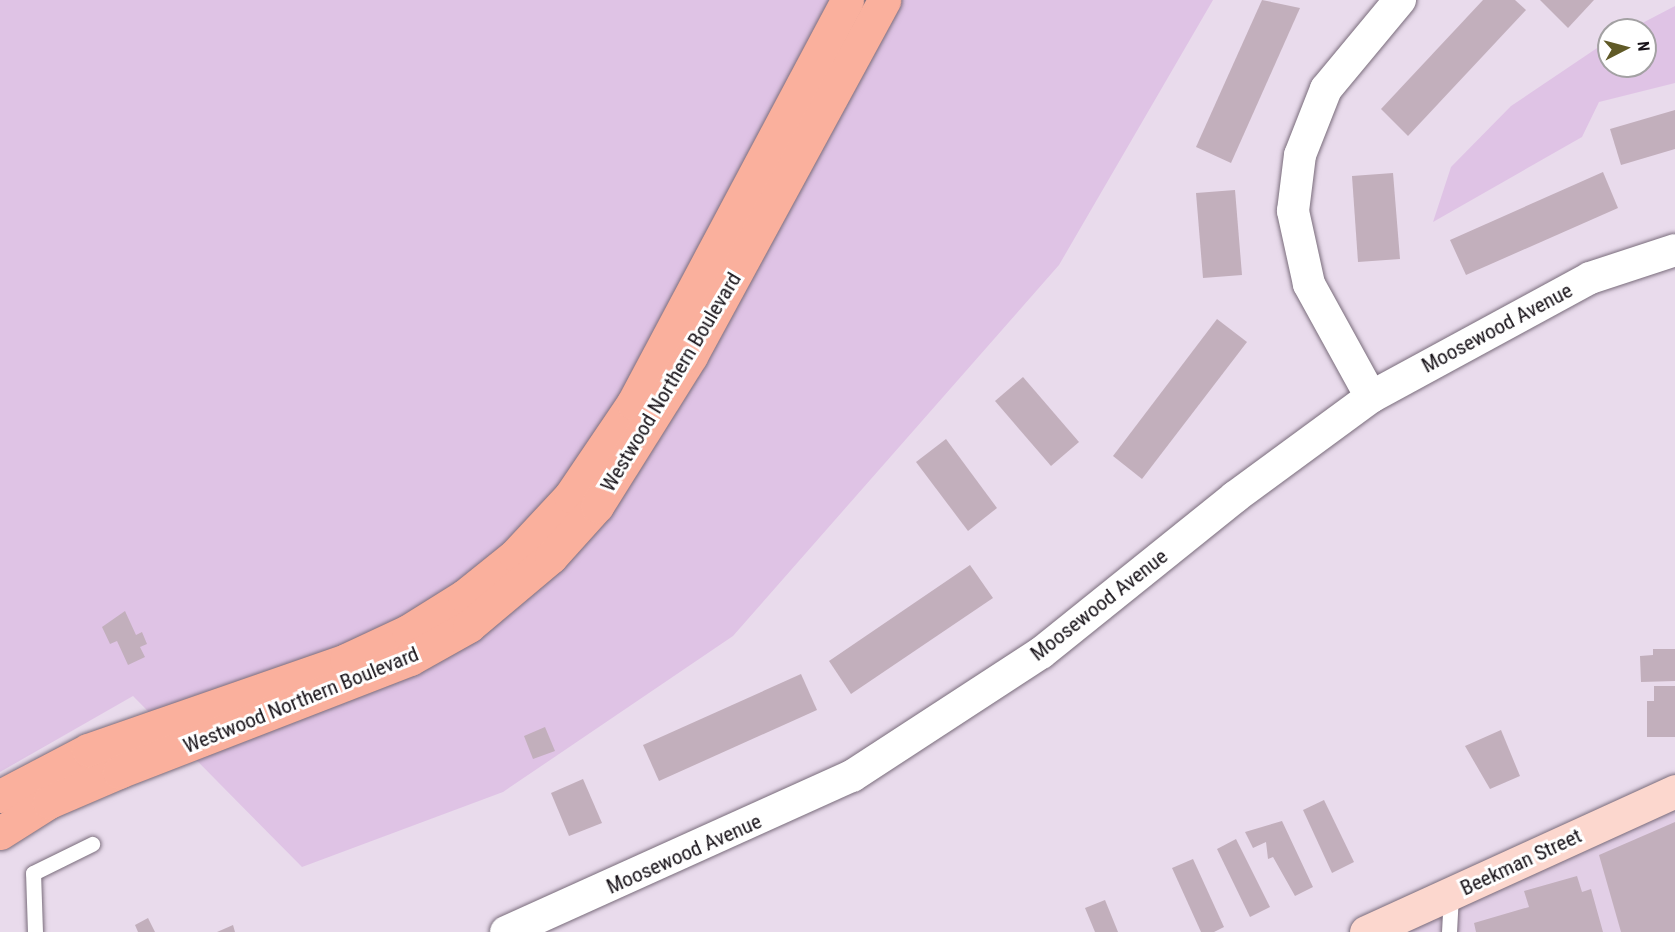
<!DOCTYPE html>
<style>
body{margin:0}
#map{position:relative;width:1675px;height:932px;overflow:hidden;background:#e9dbec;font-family:"Roboto Condensed",sans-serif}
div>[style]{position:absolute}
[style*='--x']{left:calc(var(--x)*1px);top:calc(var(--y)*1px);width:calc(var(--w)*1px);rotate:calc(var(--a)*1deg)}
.built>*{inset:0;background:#e2cfe6}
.green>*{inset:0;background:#dfc3e5}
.building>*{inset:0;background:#c2afbc}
.roads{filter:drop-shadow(0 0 2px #796c7b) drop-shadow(0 0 2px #796c7b)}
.lane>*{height:15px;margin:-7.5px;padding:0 7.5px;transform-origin:7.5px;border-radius:7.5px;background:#fff}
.street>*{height:32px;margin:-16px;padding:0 16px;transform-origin:16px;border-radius:16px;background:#fff}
.secondary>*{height:33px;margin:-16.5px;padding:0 16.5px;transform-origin:16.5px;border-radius:16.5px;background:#fcd7ce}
.primary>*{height:33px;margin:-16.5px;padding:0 16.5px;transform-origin:16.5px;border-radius:16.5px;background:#fab09d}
span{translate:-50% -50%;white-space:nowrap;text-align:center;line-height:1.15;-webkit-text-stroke:6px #fff;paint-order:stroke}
.street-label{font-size:21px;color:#181319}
.north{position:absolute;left:1597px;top:18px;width:60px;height:60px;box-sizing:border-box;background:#fff;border:2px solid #a3a1a3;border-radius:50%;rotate:84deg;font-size:16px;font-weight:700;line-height:24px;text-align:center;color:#181319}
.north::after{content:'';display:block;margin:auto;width:21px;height:27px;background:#605a27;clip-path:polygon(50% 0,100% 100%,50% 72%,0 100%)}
</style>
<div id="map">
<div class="built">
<div style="clip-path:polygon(1675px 791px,1675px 932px,1366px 932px)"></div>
</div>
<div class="green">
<div style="clip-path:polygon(0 0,1213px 0,1059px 265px,733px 636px,503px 792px,302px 867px,133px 696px,0 772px)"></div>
<div style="clip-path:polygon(1675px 6px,1675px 83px,1599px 102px,1582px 137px,1433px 222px,1451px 167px,1511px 106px,1609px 40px,1609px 66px,1645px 66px,1645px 30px,1629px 30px)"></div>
</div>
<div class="building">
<div style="clip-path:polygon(1262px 0,1300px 8px,1231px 163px,1196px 147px)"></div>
<div style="clip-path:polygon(1483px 0,1515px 0,1526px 10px,1408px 136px,1381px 109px)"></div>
<div style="clip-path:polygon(1540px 0,1594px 0,1568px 28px)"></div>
<div style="clip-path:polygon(1675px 110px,1675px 149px,1621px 165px,1610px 129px)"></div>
<div style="clip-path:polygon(1603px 172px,1618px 208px,1466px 275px,1450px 240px)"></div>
<div style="clip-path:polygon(1393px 173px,1400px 259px,1358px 262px,1352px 176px)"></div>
<div style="clip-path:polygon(1235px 190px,1242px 275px,1203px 278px,1196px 193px)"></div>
<div style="clip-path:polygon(1217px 319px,1247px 342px,1142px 479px,1113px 456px)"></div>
<div style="clip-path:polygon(1023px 377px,1079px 442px,1051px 466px,995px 401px)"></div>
<div style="clip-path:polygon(946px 439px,997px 508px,968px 531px,916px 462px)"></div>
<div style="clip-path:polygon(970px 565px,993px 598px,851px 694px,829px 661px)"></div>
<div style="clip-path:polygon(125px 611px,136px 635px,142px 632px,147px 644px,140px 647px,145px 657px,128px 665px,117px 641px,110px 644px,102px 627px)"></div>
<div style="clip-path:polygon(1653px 649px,1675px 649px,1675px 681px,1641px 682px,1640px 656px,1653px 655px)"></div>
<div style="clip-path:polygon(801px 674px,817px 710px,659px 781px,643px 745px)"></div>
<div style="clip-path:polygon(1654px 686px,1675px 686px,1675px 737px,1647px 737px,1647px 701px,1654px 701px)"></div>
<div style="clip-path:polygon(545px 727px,555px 751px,533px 759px,524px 736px)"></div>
<div style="clip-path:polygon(1501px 730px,1520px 776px,1490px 789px,1465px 746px)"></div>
<div style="clip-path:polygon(583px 779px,602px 823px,569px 836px,551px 793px)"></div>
<div style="clip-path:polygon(1324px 800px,1354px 862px,1332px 873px,1303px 810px)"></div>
<div style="clip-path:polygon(1282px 821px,1313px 887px,1295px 896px,1273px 857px,1268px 859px,1266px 842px,1253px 848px,1245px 832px)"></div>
<div style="clip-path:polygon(1675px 822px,1675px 932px,1621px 932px,1599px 855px)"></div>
<div style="clip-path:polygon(1236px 839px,1270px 907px,1250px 917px,1217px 849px)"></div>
<div style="clip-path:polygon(1193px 859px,1224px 927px,1214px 932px,1201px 932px,1172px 868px)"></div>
<div style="clip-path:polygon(1577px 876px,1582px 892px,1591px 889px,1603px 932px,1476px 932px,1474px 923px,1529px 907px,1524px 891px)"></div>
<div style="clip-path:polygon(1105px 900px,1118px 932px,1095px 932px,1085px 908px)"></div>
<div style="clip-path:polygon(148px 918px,155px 932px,138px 932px,135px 925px)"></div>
<div style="clip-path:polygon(233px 925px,235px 932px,217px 932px)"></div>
</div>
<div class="roads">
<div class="lane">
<div style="--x:35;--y:932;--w:59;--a:-91.9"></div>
<div style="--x:33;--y:873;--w:66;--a:-26.2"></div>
<div style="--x:1449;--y:932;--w:37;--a:-87"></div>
</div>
<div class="street">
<div style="--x:1371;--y:397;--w:129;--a:-118.8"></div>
<div style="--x:1309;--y:284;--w:75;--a:-102.4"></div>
<div style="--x:1293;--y:211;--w:56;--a:-82.9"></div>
<div style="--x:1300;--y:155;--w:71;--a:-68.5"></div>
<div style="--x:1326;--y:89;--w:116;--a:-50.3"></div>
<div style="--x:506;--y:932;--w:380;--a:-24.3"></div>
<div style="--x:852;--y:776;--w:225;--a:-33.1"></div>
<div style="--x:1041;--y:653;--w:249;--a:-38.8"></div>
<div style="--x:1235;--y:497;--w:169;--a:-36.3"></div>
<div style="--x:1371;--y:397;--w:249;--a:-28.5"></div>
<div style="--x:1590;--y:278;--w:89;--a:-18.2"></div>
</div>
<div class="secondary">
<div style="--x:1366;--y:932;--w:340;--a:-24.5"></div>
</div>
<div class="primary">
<div style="--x:0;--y:796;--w:99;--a:-27.6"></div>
<div style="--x:88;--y:750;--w:273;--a:-19.2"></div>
<div style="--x:346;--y:660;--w:68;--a:-25.1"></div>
<div style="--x:408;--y:631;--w:66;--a:-32"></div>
<div style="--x:464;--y:596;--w:65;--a:-38.8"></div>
<div style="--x:515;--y:555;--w:81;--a:-47"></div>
<div style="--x:570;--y:496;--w:112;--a:-55.9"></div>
<div style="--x:633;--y:403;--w:456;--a:-62"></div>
<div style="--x:0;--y:833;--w:58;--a:-32.3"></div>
<div style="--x:49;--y:802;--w:76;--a:-23.2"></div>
<div style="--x:119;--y:772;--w:312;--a:-21.2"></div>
<div style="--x:410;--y:659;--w:68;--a:-29.2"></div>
<div style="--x:469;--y:626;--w:107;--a:-40.1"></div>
<div style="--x:551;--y:557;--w:69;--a:-48"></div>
<div style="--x:597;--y:506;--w:177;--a:-57.9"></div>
<div style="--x:691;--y:356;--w:405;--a:-61.5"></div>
</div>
</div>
<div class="street-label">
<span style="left:1497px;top:328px;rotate:-28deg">Moosewood Avenue</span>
<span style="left:671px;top:382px;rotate:-59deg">Westwood Northern Boulevard</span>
<span style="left:1099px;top:605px;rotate:-38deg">Moosewood Avenue</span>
<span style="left:301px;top:700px;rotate:-22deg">Westwood Northern Boulevard</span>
<span style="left:684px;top:854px;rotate:-24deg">Moosewood Avenue</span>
<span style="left:1521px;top:862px;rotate:-25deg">Beekman Street</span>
</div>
<div class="north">N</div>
</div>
